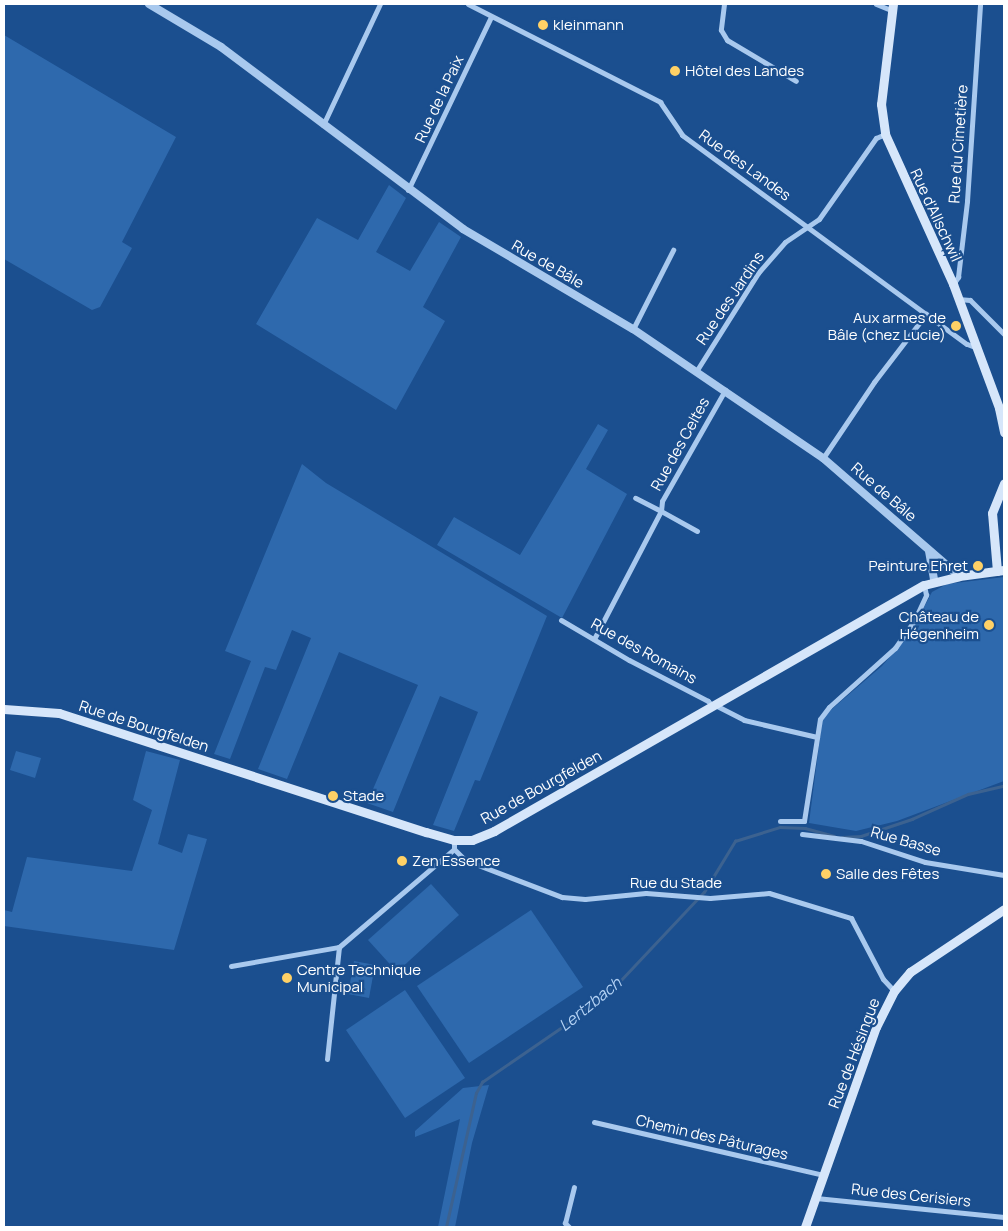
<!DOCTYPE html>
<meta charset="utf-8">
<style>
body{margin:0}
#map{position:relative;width:1008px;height:1231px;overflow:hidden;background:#1b4f8f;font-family:Manrope,sans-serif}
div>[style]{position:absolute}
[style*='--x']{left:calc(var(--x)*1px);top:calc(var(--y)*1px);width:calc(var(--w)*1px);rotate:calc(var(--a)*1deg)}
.green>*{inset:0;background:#2e69ad}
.stream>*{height:2.5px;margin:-1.25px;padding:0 1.25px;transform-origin:1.25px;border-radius:1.25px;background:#3c6290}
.minor>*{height:5px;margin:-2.5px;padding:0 2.5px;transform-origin:2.5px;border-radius:2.5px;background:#a9c9ee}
.tertiary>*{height:8px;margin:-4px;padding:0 4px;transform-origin:4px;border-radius:4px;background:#a9c9ee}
.secondary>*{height:9px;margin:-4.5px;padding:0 4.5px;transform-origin:4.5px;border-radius:4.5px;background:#d6e6fa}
.dots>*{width:14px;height:14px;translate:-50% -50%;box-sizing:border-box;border:2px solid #1b4f8f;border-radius:50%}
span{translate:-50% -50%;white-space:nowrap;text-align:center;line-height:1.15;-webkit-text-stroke:4.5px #1b4f8f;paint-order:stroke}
.poi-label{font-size:15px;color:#fff}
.left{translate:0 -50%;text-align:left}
.right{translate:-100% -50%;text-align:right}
.street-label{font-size:15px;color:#fff}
.water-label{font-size:16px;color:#b5d3f5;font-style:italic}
.frame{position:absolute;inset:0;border:5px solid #fff;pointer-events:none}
</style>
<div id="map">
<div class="green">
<div style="clip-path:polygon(4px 35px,176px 137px,122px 242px,132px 248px,100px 307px,92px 310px,4px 259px)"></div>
<div style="clip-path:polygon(389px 185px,406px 198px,376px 252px,410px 271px,439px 222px,461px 237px,423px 307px,445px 321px,396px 410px,256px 324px,317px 218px,358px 240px)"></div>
<div style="clip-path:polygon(598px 424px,608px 430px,586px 469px,627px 494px,562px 618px,437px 545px,454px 517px,520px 555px)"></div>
<div style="clip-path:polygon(302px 464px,326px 483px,547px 616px,480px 781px,475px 780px,454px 831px,433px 825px,478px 712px,440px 696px,393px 812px,367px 803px,418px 685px,339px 652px,287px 779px,258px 769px,311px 638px,292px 630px,276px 670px,265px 667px,230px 759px,214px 754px,251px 661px,225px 651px)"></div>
<div style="clip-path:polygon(1004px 577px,1004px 781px,897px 821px,856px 831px,809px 823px,822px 722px,826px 714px,882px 666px,911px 632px,932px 592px,947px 584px)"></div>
<div style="clip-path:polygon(16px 751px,41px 758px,35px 778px,10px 770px)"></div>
<div style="clip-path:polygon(146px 751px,180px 760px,158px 844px,182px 853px,188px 834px,207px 839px,174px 950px,4px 926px,4px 910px,12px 912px,27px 857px,132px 871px,152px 810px,133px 800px)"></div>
<div style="clip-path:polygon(431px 884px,459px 915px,397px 972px,368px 940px)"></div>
<div style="clip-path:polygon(531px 910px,583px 987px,469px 1063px,417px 986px)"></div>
<div style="clip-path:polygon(354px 961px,375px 965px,369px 998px,348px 994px)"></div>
<div style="clip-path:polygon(405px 990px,465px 1078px,405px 1118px,346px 1030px)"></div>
<div style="clip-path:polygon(489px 1085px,472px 1143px,455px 1227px,438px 1227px,460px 1119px,415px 1137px,415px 1131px,463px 1088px)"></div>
</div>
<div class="stream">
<div style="--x:842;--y:837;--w:19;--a:-3"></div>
<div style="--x:861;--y:836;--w:54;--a:-18.4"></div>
<div style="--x:912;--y:819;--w:61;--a:-24.1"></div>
<div style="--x:968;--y:794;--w:37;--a:-13"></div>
<div style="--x:446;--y:1227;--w:137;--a:-77.4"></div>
<div style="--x:476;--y:1093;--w:13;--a:-61"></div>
<div style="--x:482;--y:1082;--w:101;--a:-34.5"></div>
<div style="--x:565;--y:1025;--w:70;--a:-38.7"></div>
<div style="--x:620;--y:981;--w:122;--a:-46.7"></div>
<div style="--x:704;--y:892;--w:60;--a:-58.7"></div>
<div style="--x:735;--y:841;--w:47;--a:-17.3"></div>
<div style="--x:780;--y:827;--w:25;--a:2"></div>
<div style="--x:805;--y:828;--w:30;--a:15"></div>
</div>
<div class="minor">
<div style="--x:468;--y:4;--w:216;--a:27"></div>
<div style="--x:660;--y:102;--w:40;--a:56"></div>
<div style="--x:682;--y:135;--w:353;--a:36.3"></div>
<div style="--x:967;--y:344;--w:9;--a:21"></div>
<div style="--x:724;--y:4;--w:26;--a:97"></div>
<div style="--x:721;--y:30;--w:12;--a:59"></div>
<div style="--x:727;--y:40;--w:80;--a:30.7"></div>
<div style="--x:876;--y:4;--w:18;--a:22"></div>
<div style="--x:323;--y:125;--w:134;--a:-64.8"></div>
<div style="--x:408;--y:190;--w:192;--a:-64.4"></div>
<div style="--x:953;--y:284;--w:9;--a:-54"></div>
<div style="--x:958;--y:277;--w:77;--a:-83.2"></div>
<div style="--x:967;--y:201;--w:197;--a:-86.2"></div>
<div style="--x:958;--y:299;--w:12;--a:5"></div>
<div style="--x:970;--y:300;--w:48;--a:45"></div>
<div style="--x:633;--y:329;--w:89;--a:-63.1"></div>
<div style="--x:697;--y:370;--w:115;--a:-57.8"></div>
<div style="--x:758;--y:273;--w:41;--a:-48.9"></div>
<div style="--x:785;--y:242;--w:41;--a:-34.1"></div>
<div style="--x:819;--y:219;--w:99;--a:-54.9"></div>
<div style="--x:876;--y:138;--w:10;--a:-24"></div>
<div style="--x:823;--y:458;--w:92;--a:-56.1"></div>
<div style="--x:874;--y:382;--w:86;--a:-52.6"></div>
<div style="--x:697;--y:531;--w:41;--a:-150.9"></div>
<div style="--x:661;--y:511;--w:10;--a:-84"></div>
<div style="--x:662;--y:501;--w:128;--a:-60.4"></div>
<div style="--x:561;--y:620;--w:79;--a:30.5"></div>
<div style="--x:629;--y:660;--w:89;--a:27.4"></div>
<div style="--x:708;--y:701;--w:6;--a:51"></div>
<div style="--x:594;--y:639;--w:144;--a:-62.4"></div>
<div style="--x:661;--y:511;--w:29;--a:-153"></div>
<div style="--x:715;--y:705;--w:33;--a:27"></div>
<div style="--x:744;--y:720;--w:75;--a:13.1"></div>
<div style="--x:780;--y:821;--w:24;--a:0"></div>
<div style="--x:804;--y:821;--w:103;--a:-81.1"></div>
<div style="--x:820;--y:719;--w:15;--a:-53"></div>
<div style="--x:829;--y:707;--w:89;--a:-41.8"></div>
<div style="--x:895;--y:648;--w:33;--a:-55"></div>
<div style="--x:914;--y:621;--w:29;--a:-65"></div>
<div style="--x:926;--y:595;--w:10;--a:-101"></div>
<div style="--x:802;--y:834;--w:59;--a:6.8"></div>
<div style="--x:861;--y:841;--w:67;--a:18.2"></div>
<div style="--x:925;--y:862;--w:80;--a:9.3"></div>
<div style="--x:454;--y:849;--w:16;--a:45"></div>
<div style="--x:465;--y:860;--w:104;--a:20.9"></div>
<div style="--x:562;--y:897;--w:23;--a:5"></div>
<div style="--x:585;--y:899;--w:61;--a:-5.6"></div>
<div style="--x:646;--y:893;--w:64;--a:4.5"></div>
<div style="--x:710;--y:898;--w:59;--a:-4.8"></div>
<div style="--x:769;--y:893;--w:86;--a:17"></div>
<div style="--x:851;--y:918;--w:69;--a:62.3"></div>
<div style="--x:883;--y:979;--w:16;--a:47"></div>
<div style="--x:231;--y:966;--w:110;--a:-10"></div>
<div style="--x:339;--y:947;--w:151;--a:-40.4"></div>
<div style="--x:454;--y:849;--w:9;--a:-90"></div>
<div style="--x:327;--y:1059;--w:113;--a:-83.9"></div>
<div style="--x:594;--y:1122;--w:235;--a:13"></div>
<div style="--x:816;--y:1198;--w:189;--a:5.8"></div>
<div style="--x:569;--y:1227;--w:6;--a:-135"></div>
<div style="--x:565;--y:1223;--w:37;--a:-76"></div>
</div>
<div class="tertiary">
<div style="--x:149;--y:4;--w:84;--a:30.8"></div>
<div style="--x:221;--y:47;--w:303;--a:36.9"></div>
<div style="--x:463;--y:229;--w:197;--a:30.5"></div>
<div style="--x:633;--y:329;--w:230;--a:34.2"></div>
<div style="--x:823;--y:458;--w:180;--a:40.9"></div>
<div style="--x:929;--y:551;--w:29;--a:80"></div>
</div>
<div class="secondary">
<div style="--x:893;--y:4;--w:101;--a:96.8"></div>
<div style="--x:881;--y:104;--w:30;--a:82"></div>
<div style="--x:885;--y:134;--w:165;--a:65.6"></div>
<div style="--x:953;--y:284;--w:132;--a:69.6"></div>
<div style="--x:999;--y:408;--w:25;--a:78"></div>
<div style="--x:997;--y:571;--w:58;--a:-94.9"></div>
<div style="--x:992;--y:513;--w:32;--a:-68"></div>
<div style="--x:4;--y:709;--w:55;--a:4.2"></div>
<div style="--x:59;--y:713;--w:386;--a:18"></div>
<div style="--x:426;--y:832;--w:29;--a:16"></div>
<div style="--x:454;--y:840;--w:18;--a:0"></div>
<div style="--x:472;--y:840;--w:24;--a:-22"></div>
<div style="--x:494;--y:831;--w:495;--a:-29.8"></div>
<div style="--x:924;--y:585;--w:36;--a:-14"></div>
<div style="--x:959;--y:576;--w:45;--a:-7.6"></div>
<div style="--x:805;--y:1227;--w:212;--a:-70.5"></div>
<div style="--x:876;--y:1027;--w:40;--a:-63.4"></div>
<div style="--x:894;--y:991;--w:25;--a:-50"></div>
<div style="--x:910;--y:972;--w:113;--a:-33.8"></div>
</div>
<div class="dots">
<div style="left:543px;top:25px;background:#ffd166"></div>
<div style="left:675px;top:71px;background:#ffd166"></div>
<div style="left:956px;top:326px;background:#ffd166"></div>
<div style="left:978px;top:566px;background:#ffd166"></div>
<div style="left:989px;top:625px;background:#ffd166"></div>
<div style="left:333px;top:796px;background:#ffd166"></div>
<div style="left:402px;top:861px;background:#ffd166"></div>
<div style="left:826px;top:874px;background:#ffd166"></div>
<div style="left:287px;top:978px;background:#ffd166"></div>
</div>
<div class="poi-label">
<span class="left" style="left:553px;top:25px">kleinmann</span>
<span class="left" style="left:685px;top:71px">Hôtel des Landes</span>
<span class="right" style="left:946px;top:326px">Aux armes de<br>Bâle (chez Lucie)</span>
<span class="right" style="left:968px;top:566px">Peinture Ehret</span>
<span class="right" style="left:979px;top:625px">Château de<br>Hégenheim</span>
<span class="left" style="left:343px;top:796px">Stade</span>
<span class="left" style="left:412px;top:861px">Zen Essence</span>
<span class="left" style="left:836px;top:874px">Salle des Fêtes</span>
<span class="left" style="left:297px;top:978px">Centre Technique<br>Municipal</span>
</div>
<div class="street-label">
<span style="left:439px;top:99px;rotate:-65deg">Rue de la Paix</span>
<span style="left:958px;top:144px;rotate:-86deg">Rue du Cimetière</span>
<span style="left:745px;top:165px;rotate:36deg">Rue des Landes</span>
<span style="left:936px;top:215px;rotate:65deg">Rue d'Allschwil</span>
<span style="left:548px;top:264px;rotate:30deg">Rue de Bâle</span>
<span style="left:730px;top:298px;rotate:-56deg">Rue des Jardins</span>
<span style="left:680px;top:444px;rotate:-61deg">Rue des Celtes</span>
<span style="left:884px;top:492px;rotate:41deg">Rue de Bâle</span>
<span style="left:644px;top:651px;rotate:29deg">Rue des Romains</span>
<span style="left:144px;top:726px;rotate:18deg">Rue de Bourgfelden</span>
<span style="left:541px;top:787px;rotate:-29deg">Rue de Bourgfelden</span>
<span style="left:906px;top:841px;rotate:16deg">Rue Basse</span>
<span style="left:676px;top:883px">Rue du Stade</span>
<span style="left:854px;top:1053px;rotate:-69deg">Rue de Hésingue</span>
<span style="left:712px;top:1137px;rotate:13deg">Chemin des Pâturages</span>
<span style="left:911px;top:1195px;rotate:6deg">Rue des Cerisiers</span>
</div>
<div class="water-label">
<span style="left:590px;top:1004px;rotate:-39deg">Lertzbach</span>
</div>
<div class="frame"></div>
</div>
